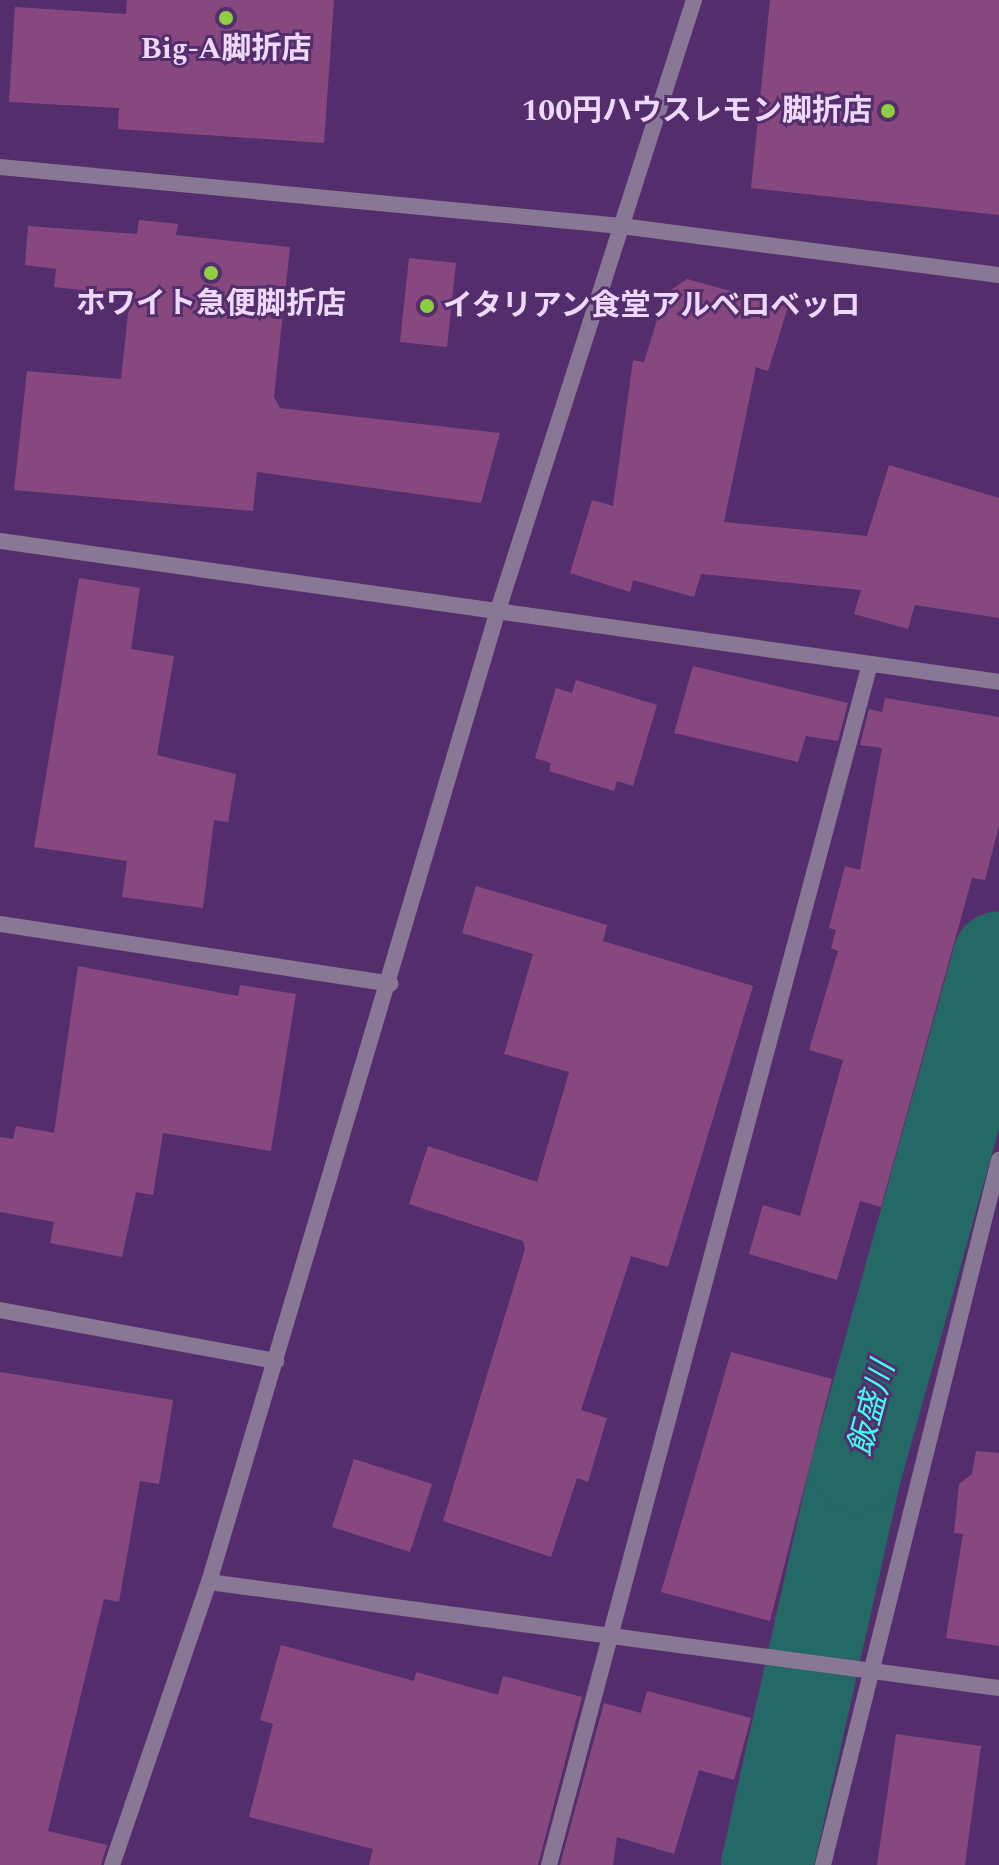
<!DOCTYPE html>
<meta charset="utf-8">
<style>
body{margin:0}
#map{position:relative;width:999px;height:1865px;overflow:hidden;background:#542e6c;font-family:Spectral,"Noto Sans JP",serif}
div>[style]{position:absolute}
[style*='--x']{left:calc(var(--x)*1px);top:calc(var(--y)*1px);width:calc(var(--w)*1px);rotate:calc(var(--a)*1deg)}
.river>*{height:92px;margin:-46px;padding:0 46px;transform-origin:46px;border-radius:46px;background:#246966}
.building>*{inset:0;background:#874880}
.minor>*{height:16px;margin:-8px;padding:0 8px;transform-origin:8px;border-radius:8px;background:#897796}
.dots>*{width:22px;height:22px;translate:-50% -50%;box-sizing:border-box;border:4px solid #542e6c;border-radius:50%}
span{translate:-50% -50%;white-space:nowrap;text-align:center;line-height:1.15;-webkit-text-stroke:6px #542e6c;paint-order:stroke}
.poi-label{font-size:30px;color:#eed9fd;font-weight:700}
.right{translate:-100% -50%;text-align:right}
.left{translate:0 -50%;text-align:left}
.water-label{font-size:32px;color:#41fcf5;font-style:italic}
</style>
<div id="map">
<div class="river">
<div style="--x:767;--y:1865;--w:408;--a:-77.3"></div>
<div style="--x:857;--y:1467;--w:529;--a:-74.44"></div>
</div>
<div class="building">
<div style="clip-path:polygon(127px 0,334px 0,324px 143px,118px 129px,119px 108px,9px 102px,15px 7px,126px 14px)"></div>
<div style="clip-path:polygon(770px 0,999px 0,999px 215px,751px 188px)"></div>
<div style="clip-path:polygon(139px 220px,178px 224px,176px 235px,290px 247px,274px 397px,280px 408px,500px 433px,481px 503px,257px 472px,253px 511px,14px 490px,27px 371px,121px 379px,130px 295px,54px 287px,56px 269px,25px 265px,28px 226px,137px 234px)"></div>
<div style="clip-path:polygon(409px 258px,456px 263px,447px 347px,400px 342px)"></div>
<div style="clip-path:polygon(687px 279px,788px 307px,768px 371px,756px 367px,724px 522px,867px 536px,889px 465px,999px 498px,999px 618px,915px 605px,908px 629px,854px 614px,861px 590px,701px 574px,694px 597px,633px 580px,630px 592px,570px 573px,592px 500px,613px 506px,633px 360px,644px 362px,665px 294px)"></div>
<div style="clip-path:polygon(79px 578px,140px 588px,131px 649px,174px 656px,157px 755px,236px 774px,228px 822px,214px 820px,203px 908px,122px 897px,127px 861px,34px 847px)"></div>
<div style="clip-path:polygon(693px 666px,848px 703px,838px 741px,806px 736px,798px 762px,674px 733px)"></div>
<div style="clip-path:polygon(576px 680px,657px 705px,633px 786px,617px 781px,614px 791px,549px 771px,551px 763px,535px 758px,556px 688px,572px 693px)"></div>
<div style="clip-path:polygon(885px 698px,999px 717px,999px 826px,985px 880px,972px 878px,881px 1207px,860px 1201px,837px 1280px,749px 1254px,763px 1205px,800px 1216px,843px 1060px,809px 1050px,838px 951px,831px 948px,836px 930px,829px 928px,845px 866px,860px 870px,882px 748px,860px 745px,869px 709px,882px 712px)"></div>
<div style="clip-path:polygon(476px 886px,607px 925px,603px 941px,753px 986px,668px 1267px,631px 1256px,581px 1410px,607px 1418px,588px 1482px,577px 1478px,551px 1557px,443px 1521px,525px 1249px,523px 1241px,409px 1204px,428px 1146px,537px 1182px,569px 1072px,504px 1054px,533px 954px,462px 933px)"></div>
<div style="clip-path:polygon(78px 966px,238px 996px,240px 985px,296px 994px,271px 1151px,163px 1133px,153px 1195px,136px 1192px,122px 1257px,50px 1243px,54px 1222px,0 1212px,0 1137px,13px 1139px,16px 1126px,54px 1133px)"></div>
<div style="clip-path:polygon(731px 1352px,832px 1379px,770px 1621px,661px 1592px)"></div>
<div style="clip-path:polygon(0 1372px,173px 1400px,159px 1484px,140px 1481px,119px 1602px,104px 1599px,48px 1831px,107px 1845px,101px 1865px,0 1865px)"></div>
<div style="clip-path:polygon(976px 1451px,999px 1453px,999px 1646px,946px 1638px,963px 1534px,954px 1533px,959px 1484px,972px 1474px)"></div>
<div style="clip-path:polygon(354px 1459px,432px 1484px,410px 1552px,332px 1527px)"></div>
<div style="clip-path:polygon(281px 1645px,414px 1681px,416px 1672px,498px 1695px,503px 1676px,582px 1697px,538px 1865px,369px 1865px,373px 1849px,249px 1817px,273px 1724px,260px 1720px)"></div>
<div style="clip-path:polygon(647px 1691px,751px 1718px,734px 1780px,699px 1770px,674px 1854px,617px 1837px,613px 1865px,560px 1865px,604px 1703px,641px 1713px)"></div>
<div style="clip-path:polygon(896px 1734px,981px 1746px,965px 1865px,877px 1865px)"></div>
</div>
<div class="minor">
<div style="--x:0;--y:167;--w:624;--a:5.43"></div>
<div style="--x:621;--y:226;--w:381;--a:7.4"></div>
<div style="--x:0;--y:541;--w:1009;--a:8.03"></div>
<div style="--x:0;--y:924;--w:395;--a:8.7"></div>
<div style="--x:0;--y:1310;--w:281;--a:10.5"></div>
<div style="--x:209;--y:1582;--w:797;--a:7.64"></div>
<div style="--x:112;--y:1865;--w:299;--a:-71.1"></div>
<div style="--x:209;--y:1582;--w:1017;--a:-73.44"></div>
<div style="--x:499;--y:607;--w:638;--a:-72.19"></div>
<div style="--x:549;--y:1865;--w:1243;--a:-75.04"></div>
<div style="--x:823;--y:1865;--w:727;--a:-75.98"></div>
</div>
<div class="dots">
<div style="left:226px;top:18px;background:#8ece43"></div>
<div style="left:888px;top:111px;background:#8ece43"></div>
<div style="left:211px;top:273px;background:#8ece43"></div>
<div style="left:427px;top:306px;background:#8ece43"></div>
</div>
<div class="poi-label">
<span style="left:226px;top:49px">Big-A脚折店</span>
<span class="right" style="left:872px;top:111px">100円ハウスレモン脚折店</span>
<span style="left:211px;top:304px">ホワイト急便脚折店</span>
<span class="left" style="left:443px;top:306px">イタリアン食堂アルベロベッロ</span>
</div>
<div class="water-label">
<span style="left:873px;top:1409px;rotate:-75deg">飯盛川</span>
</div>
</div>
